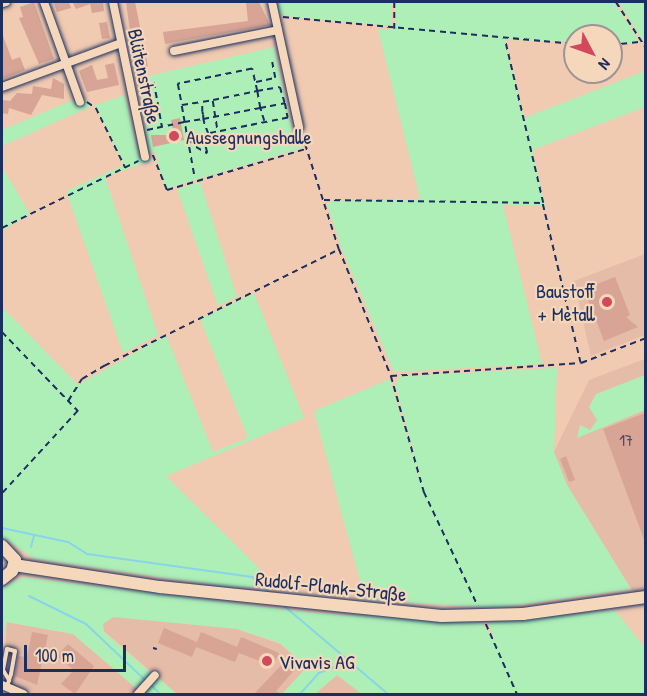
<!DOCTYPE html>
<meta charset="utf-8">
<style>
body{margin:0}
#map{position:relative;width:647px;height:696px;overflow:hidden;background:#f0cab1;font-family:"Patrick Hand",sans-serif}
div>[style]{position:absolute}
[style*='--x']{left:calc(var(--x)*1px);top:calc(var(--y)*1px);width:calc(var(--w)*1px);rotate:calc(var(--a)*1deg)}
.built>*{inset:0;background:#e4bca8}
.green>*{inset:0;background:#aeefb8}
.stream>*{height:2px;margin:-1px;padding:0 1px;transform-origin:1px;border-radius:1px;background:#88d5e8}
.building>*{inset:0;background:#d7a495}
.path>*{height:1.5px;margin-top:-0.75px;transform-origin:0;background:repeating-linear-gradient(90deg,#1b2f5e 0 6px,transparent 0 10.5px)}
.roads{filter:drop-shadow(0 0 2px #1b2f5e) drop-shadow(0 0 2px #1b2f5e)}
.service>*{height:4px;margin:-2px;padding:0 2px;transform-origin:2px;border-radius:2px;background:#f5d7bb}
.minor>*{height:8px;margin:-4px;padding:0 4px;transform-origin:4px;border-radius:4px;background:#f5d7bb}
.secondary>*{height:12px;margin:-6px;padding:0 6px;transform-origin:6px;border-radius:6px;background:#f5d7bb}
.dots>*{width:16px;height:16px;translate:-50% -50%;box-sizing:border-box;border:3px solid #f5d7bb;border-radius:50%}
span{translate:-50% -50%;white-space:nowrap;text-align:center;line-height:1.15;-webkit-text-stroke:4.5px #f5d7bb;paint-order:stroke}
.number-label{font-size:16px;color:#4a4c6c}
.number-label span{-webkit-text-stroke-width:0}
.street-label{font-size:20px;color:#1b2f5e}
.poi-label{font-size:20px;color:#1b2f5e}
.left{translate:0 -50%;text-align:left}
.right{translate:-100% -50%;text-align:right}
.frame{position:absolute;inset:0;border:3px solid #1b2f5e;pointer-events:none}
.north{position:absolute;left:563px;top:24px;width:60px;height:60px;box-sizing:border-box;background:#f5d7bb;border:2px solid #9e9496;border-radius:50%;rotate:131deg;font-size:16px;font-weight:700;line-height:24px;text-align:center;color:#1b2f5e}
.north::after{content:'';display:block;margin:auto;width:21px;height:27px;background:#d1495b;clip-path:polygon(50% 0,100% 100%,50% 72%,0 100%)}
.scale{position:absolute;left:24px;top:645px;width:102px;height:27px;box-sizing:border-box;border:3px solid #1b2f5e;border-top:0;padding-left:8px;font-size:18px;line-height:21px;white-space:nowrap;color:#1b2f5e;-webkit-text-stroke:4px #f5d7bb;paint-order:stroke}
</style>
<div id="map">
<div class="built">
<div style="clip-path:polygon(645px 254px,645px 335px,591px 356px,574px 281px)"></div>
<div style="clip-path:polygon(645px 359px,645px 603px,631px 589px,567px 485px,554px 452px,589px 380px)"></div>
<div style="clip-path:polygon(127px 615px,237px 629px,280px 644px,307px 667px,282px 694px,177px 694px,104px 631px,103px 624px,113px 617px)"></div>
<div style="clip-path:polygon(7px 622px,73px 634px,143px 694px,2px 694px)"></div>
<div style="clip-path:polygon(337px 675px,362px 694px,315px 694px)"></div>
</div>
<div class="green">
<div style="clip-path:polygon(275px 2px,392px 2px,392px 26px,294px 17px,279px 14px)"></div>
<div style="clip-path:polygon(395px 2px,614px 2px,638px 39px,634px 44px,611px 44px,611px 36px,575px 36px,575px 42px,505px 40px,524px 118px,645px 71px,645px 107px,532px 150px,545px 205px,503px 205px,542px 364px,394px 372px,343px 252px,327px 204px,331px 201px,420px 199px,378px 30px,396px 29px)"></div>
<div style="clip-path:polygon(618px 2px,645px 2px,645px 44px)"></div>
<div style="clip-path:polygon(274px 47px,292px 131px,302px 148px,165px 189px,155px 152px,149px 153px,139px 78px)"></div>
<div style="clip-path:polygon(125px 95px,139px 158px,153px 160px,105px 177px,158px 335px,123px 353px,66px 191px,124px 165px,95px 105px)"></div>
<div style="clip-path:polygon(83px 98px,92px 106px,2px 146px,2px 130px,73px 100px,76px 106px,85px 103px)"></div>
<div style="clip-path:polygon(2px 167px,30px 214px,2px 231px)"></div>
<div style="clip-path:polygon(200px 182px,237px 297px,218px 306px,177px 189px)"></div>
<div style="clip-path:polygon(254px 293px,304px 418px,166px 476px,278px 587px,228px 587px,35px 559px,2px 537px,2px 307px,78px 385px,166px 335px,213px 452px,248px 438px,200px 319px)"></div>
<div style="clip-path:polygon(557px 368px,554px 452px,567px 485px,631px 589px,496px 608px,365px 600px,314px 411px,390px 379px,424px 494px,395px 384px,401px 376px)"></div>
<div style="clip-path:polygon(645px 375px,645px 410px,577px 438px,580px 425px,590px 430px,597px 420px,589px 407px,596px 394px)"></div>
<div style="clip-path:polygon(23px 577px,316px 613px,482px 623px,495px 640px,488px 623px,615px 610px,645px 648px,645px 694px,362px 694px,337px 675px,315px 694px,282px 694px,307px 667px,280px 643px,237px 629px,113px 617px,103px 624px,104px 632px,151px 673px,137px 689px,73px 634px,6px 622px,2px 648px,2px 588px)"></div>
<div style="clip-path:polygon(158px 678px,177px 694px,144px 694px)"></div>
</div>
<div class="stream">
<div style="--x:2;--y:528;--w:67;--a:12"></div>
<div style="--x:68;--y:542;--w:22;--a:32"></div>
<div style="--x:87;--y:554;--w:167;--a:7.9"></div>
<div style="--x:252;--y:577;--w:24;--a:42"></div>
<div style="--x:31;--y:547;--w:11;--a:-75"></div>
<div style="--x:29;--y:596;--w:64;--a:26.2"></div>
<div style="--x:86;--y:624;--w:83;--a:43.5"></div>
<div style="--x:283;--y:605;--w:138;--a:40.3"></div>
<div style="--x:151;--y:685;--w:13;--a:45"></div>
<div style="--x:300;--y:694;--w:28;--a:-48"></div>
<div style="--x:319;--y:673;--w:31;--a:-22"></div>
</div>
<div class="building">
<div style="clip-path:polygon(34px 2px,54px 59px,39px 64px,19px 18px,23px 17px,20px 7px)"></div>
<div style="clip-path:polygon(59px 2px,69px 2px,71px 8px,57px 12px,54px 3px)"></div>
<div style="clip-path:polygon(103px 2px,104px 11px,92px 13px,90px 4px,76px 9px,73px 3px)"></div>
<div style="clip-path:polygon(126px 2px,135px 2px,148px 67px,138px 68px,134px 60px)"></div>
<div style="clip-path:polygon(246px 2px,259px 2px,270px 25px,165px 44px,163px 32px,248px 21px)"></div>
<div style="clip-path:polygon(107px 22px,110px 38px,102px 39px,99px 23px)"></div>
<div style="clip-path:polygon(2px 33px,12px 60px,20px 57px,25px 70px,2px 79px)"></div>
<div style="clip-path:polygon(114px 63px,119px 85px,87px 92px,79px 71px,92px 65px,97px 80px,108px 78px,105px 65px)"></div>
<div style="clip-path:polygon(53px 78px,64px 84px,64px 99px,42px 95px,31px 115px,9px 108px,8px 114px,2px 113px,2px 100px,10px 101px,17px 93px,32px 94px,33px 86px,51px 89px)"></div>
<div style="clip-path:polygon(180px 118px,184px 140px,153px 147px,151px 135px,174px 135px,171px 120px)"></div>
<div style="clip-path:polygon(615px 277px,630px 315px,626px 317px,638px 327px,604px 341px,584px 289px)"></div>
<div style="clip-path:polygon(645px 413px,645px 542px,603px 429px)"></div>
<div style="clip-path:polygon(566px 456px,575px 480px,569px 482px,560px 459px)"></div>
<div style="clip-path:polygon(164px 628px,197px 642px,201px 632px,237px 647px,241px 637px,279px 653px,273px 666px,239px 653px,235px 662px,196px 647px,192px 657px,158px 643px)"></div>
<div style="clip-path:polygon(32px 632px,48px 635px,37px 685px,15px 676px,18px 656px,27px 657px)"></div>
<div style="clip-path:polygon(68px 644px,94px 666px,75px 694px,61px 684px,74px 670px,57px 656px)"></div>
<div style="clip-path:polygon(287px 659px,297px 667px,276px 691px,280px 694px,254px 694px)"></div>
</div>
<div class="path">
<div style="--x:616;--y:2;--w:55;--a:56.9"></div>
<div style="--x:283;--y:17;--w:293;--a:5.3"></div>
<div style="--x:394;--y:29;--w:27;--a:-90"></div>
<div style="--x:611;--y:45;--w:30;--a:-6"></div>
<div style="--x:154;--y:82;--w:45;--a:79.7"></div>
<div style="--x:256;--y:82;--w:19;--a:-12"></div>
<div style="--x:275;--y:78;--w:16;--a:-101"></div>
<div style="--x:213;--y:101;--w:30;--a:81"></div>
<div style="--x:87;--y:102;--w:11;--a:34"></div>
<div style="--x:96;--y:108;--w:66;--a:63.8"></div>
<div style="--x:182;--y:106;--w:73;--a:79.8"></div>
<div style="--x:264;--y:121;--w:14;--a:-107"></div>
<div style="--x:260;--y:108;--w:17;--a:-100"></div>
<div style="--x:257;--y:91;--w:23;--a:-103"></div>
<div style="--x:252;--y:69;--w:76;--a:168.5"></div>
<div style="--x:178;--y:84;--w:21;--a:79"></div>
<div style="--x:182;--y:105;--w:31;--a:-9"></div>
<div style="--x:213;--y:100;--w:45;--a:-11.6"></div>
<div style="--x:257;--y:91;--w:23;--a:-10"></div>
<div style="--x:280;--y:87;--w:17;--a:73"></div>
<div style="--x:147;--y:130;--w:38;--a:-12"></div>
<div style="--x:184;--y:122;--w:19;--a:-9"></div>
<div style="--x:203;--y:119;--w:58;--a:-10.9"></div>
<div style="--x:260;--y:108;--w:25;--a:-11"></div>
<div style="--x:285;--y:103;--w:15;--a:79"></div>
<div style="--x:288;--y:118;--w:82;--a:168.7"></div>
<div style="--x:208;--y:134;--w:12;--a:-110"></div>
<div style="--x:204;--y:123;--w:4;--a:-104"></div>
<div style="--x:203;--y:119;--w:4;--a:-90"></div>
<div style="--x:203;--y:115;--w:3;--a:-108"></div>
<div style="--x:202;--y:112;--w:10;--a:-90"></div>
<div style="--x:302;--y:134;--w:121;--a:72.2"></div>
<div style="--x:339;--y:249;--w:137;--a:67.7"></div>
<div style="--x:391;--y:376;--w:121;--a:74.1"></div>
<div style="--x:424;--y:492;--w:126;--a:64.7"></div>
<div style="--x:190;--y:142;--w:15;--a:8"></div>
<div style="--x:205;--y:144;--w:9;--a:-69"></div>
<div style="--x:196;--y:147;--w:13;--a:29"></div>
<div style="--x:207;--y:153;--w:8;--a:-104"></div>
<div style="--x:153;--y:155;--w:38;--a:68"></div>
<div style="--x:167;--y:190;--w:144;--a:-16.5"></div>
<div style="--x:324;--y:200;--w:219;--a:0.8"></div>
<div style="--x:543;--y:203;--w:166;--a:-103.2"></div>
<div style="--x:543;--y:204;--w:163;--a:76.6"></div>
<div style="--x:2;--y:228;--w:152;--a:-26.2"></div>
<div style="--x:2;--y:332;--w:110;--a:46.1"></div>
<div style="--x:78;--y:411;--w:113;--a:132.5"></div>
<div style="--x:391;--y:376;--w:190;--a:-3.9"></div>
<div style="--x:581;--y:363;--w:70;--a:-21"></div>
<div style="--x:68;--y:401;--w:26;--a:-58"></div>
<div style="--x:82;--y:379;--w:26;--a:-31"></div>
<div style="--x:104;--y:366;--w:261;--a:-26.4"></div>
<div style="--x:486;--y:624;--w:77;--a:66.1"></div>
<div style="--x:153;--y:648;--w:4;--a:14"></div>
</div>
<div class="roads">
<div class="service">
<div style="--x:7;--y:687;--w:7;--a:-74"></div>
<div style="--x:9;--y:680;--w:6;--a:-72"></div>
<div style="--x:11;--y:674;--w:23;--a:-80"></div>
<div style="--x:15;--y:651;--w:8;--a:-166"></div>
<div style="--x:7;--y:649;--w:21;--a:101"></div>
<div style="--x:3;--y:670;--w:12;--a:59"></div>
</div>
<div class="minor">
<div style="--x:44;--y:2;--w:106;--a:70.2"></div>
<div style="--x:113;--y:2;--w:158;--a:78.3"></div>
<div style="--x:272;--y:2;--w:128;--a:77.8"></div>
<div style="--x:2;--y:3;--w:4;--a:-14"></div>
<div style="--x:174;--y:51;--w:106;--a:-11.4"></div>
<div style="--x:2;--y:87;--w:127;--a:-20.3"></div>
<div style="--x:2;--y:685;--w:23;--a:23"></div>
<div style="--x:138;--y:694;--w:25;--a:-48"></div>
</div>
<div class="secondary">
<div style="--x:2;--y:546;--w:19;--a:47"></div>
<div style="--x:15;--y:560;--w:11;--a:105"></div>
<div style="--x:12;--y:571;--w:13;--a:141"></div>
<div style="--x:14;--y:565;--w:148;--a:8.6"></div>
<div style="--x:160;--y:587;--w:283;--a:5.9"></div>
<div style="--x:442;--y:616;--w:81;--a:-1.4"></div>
<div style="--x:523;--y:614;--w:124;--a:-7.9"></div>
</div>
</div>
<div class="dots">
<div style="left:174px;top:136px;background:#d1495b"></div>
<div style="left:607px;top:302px;background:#d1495b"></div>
<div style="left:267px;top:661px;background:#d1495b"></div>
</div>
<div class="number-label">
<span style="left:626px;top:440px">17</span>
</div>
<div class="street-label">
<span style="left:145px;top:76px;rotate:78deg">Blütenstraße</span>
<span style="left:331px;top:586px;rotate:6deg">Rudolf-Plank-Straße</span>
</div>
<div class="poi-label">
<span class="left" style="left:186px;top:136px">Aussegnungshalle</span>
<span class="right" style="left:595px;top:302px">Baustoff<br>+ Metall</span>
<span class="left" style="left:279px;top:661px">Vivavis AG</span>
</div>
<div class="frame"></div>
<div class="north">N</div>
<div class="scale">100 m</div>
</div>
